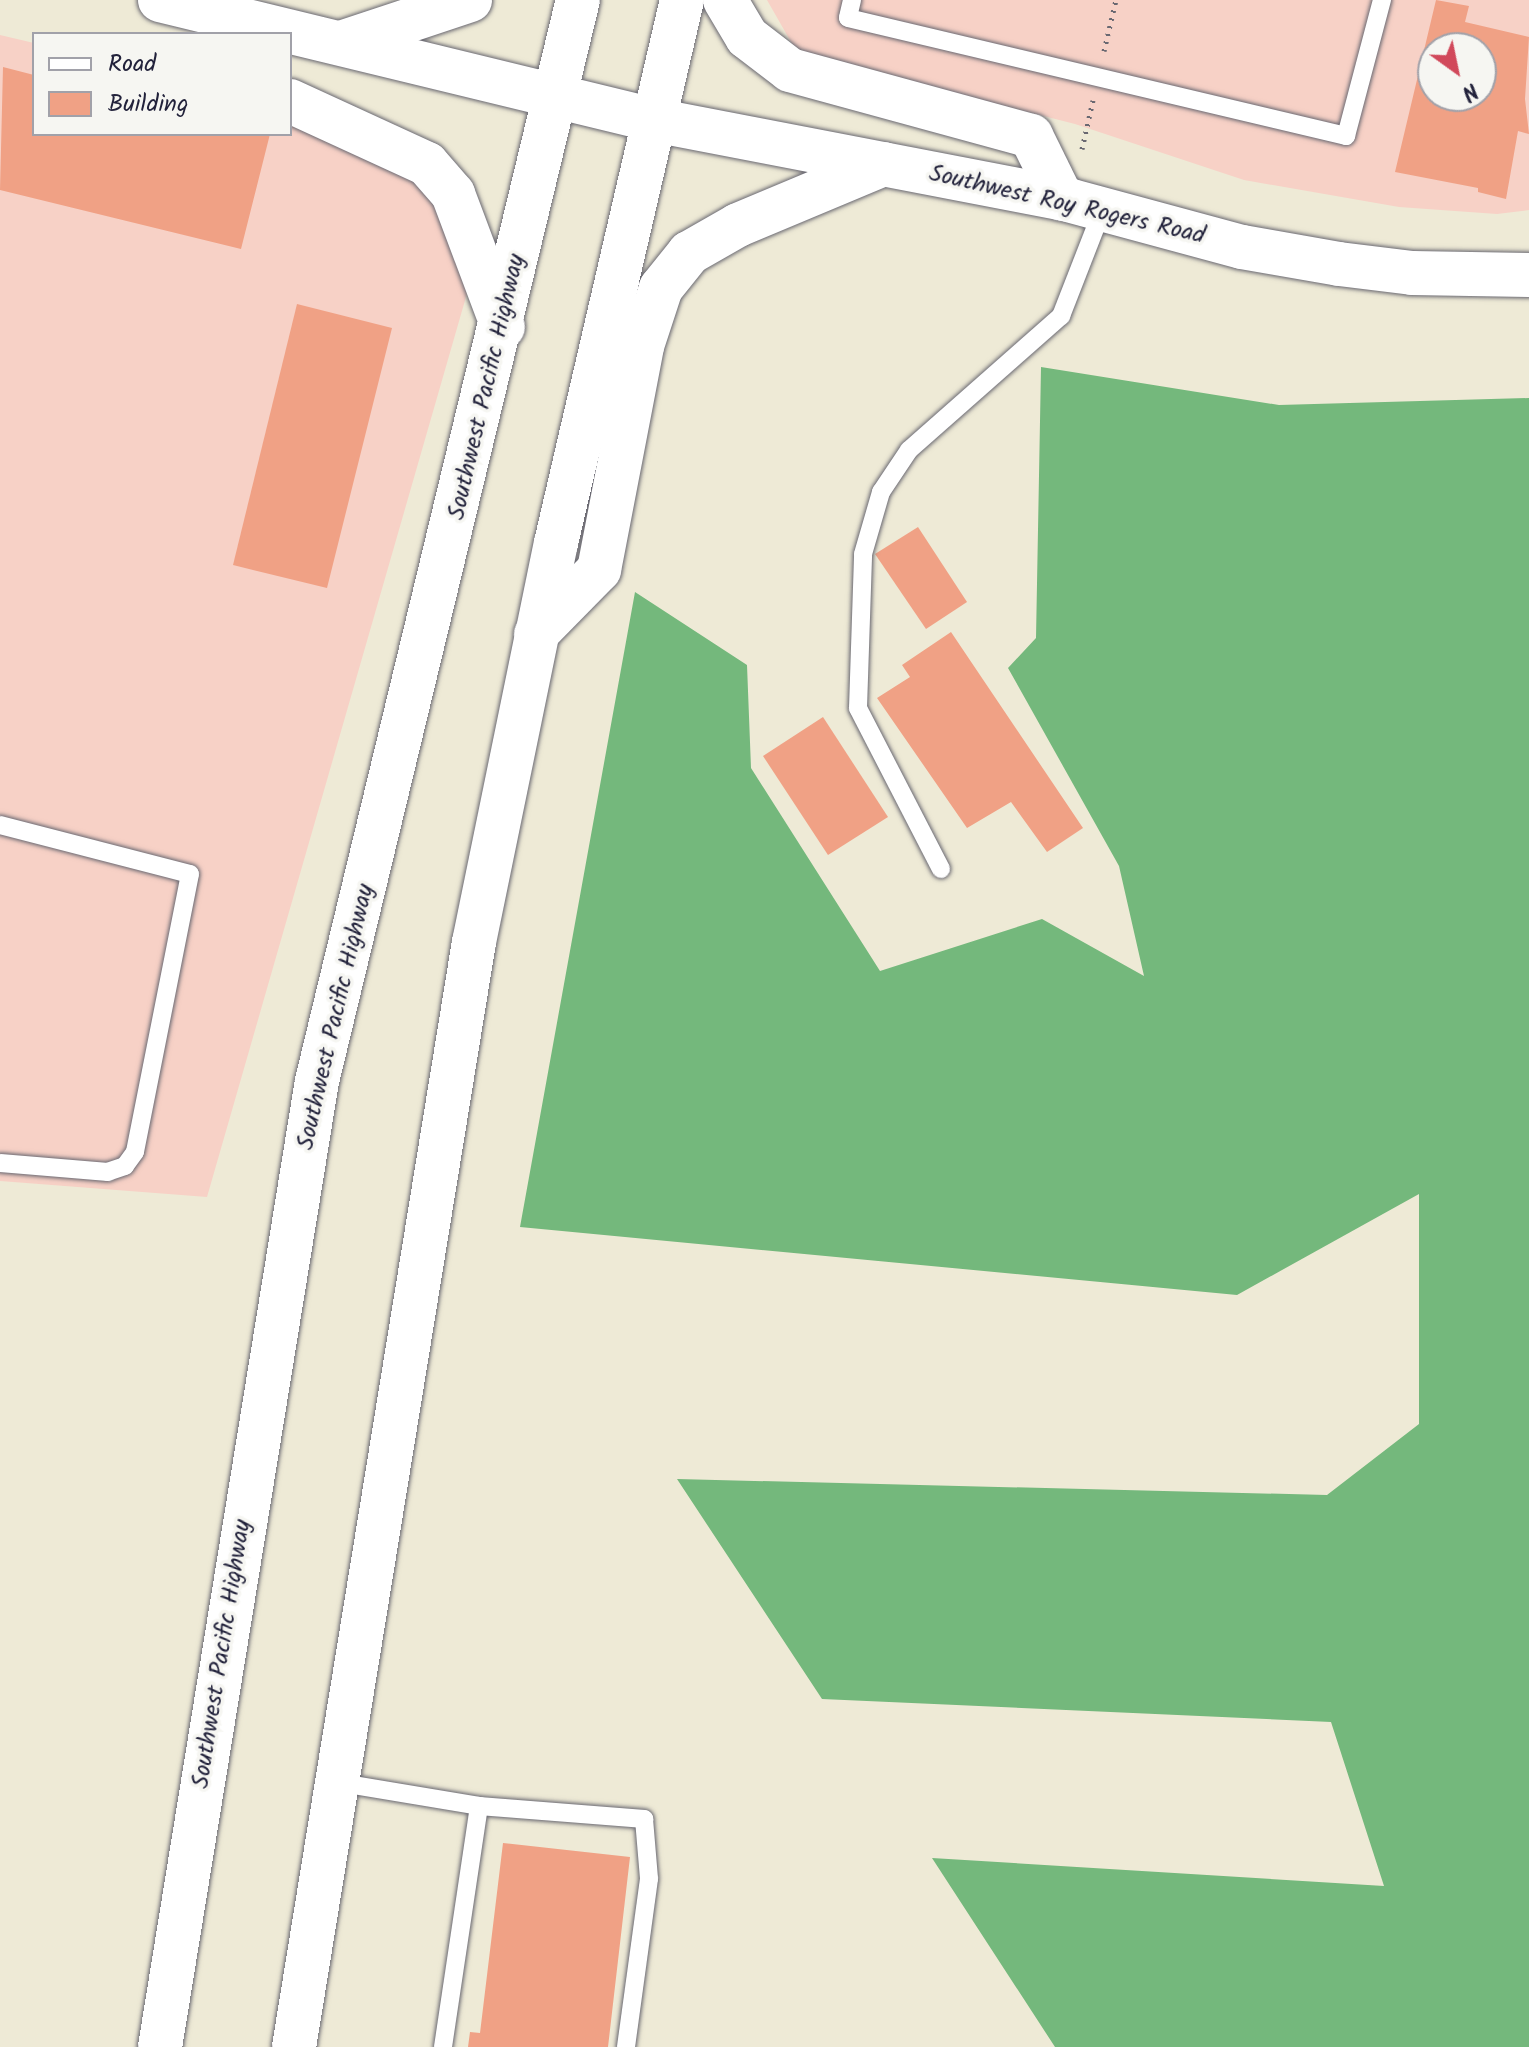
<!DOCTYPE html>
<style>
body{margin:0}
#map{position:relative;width:1529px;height:2047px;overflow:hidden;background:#eeead6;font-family:Kalam,sans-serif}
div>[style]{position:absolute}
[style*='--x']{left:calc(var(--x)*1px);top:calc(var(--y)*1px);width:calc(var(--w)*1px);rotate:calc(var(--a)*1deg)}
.built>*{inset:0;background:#f7d1c6}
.forest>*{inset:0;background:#74b87c}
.building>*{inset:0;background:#f0a185}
.path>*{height:5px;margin-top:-2.5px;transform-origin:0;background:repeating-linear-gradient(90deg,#696871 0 2px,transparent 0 8px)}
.roads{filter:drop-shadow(0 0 2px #696871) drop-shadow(0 0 2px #696871)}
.lane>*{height:18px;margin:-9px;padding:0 9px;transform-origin:9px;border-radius:9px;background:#fff}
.primary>*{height:44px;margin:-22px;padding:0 22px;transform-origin:22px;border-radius:22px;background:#fff}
.highway>*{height:44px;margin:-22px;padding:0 22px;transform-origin:22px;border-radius:22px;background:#fff}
span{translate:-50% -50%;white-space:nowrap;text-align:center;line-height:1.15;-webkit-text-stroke:7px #f6f6f2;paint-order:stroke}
.street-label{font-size:24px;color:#22223b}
.legend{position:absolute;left:32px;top:32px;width:260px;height:104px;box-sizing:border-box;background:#f6f6f2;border:2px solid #a1a1a9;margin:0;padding:10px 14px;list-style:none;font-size:24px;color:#22223b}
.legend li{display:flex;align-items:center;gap:16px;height:40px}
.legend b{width:40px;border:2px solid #a1a1a9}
.north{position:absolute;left:1417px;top:32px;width:80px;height:80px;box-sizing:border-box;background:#f6f6f2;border:2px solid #a1a1a9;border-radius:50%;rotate:147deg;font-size:22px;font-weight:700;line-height:32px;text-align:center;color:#22223b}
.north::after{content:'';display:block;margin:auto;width:28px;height:36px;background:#d1495b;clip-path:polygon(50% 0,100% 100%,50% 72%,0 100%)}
</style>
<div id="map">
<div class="built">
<div style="clip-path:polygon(evenodd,767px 0,1529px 0,1529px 210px,1497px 214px,1399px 207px,1244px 180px,1075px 124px,814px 58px,795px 49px,767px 0,1433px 48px,1481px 48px,1481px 96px,1433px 96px,1433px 48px)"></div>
<div style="clip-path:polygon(0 35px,34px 43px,34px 134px,290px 134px,290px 107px,418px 142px,470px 283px,207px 1197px,0 1181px)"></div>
</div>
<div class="forest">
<div style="clip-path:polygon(1041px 367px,1279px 405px,1529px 398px,1529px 2047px,1055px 2047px,932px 1858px,1384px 1886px,1331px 1722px,822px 1699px,677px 1479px,1327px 1495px,1419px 1424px,1419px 1194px,1237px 1295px,520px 1227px,635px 592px,747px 665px,751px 768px,880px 971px,1042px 919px,1144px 976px,1119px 866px,1008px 668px,1036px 638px)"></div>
</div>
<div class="building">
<div style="clip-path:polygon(evenodd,1436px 0,1469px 6px,1465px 22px,1529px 37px,1525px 99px,1529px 134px,1518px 131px,1506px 199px,1478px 192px,1478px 188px,1395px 172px,1436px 0,1433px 48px,1481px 48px,1481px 96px,1433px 96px,1433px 48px)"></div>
<div style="clip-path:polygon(3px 67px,34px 75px,34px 134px,270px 134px,241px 249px,0 190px)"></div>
<div style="clip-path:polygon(297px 304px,392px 328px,327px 588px,233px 565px)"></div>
<div style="clip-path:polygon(918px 527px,967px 602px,926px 629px,875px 554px)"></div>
<div style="clip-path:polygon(951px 632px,1083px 828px,1047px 852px,1011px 802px,967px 828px,877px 698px,910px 677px,902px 665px)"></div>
<div style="clip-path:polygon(823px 717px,888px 817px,828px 855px,763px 756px)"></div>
<div style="clip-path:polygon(503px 1843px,630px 1857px,608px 2047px,468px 2047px,470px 2032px,480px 2033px)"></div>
</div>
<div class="path">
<div style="--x:1104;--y:51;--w:52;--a:-76.8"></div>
<div style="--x:1082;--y:149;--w:50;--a:-77.3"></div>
</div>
<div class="roads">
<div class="lane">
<div style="--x:852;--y:0;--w:18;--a:103"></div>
<div style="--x:848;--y:18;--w:512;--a:13.33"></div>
<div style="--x:1346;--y:136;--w:141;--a:-75.2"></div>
<div style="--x:0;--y:825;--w:196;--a:14.5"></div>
<div style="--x:190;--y:874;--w:283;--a:101.2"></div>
<div style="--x:135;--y:1152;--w:17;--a:126"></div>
<div style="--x:125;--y:1166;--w:18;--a:161"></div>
<div style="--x:108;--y:1172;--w:108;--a:-175.2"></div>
<div style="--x:941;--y:869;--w:181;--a:-117.3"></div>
<div style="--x:858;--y:708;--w:154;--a:-88.1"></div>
<div style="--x:863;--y:554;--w:65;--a:-73.8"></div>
<div style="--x:881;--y:492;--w:50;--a:-56.3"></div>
<div style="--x:909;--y:450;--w:203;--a:-41.4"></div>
<div style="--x:1061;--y:316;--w:116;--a:-68.7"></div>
<div style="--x:336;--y:1782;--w:145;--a:9.5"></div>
<div style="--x:479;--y:1806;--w:244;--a:98.5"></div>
<div style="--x:479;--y:1806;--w:166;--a:4.5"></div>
<div style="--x:644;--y:1819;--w:60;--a:85.2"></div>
<div style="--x:649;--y:1879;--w:170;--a:97.8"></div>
</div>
<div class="primary">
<div style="--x:654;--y:120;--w:422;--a:10.9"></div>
<div style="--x:1068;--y:200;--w:180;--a:15.1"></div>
<div style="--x:1242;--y:247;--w:98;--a:9.9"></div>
<div style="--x:1339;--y:264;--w:74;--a:7"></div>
<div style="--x:1412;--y:273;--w:117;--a:1"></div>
</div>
<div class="highway">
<div style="--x:160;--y:0;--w:508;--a:13.65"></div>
<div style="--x:725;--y:0;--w:43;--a:59.3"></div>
<div style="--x:747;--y:37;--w:54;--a:37.5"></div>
<div style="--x:790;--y:70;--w:250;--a:15.3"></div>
<div style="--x:1031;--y:136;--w:70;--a:63.8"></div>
<div style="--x:341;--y:43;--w:136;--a:-18.4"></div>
<div style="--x:290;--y:101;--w:151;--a:24.7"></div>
<div style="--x:427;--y:164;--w:40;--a:49"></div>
<div style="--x:453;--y:194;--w:142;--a:69.4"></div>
<div style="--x:536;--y:634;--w:90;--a:-45.5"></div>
<div style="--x:599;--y:570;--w:228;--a:-79.1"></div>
<div style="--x:642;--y:346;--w:61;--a:-71.9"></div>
<div style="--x:661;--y:288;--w:45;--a:-51.3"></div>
<div style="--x:689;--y:253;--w:56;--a:-29.7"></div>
<div style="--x:738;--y:225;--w:158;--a:-22.7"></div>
<div style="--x:160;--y:2047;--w:979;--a:-80.77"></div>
<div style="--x:317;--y:1081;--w:1112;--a:-76.43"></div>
<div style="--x:294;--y:2047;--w:1120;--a:-80.75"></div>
<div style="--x:474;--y:942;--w:407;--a:-78.4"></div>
<div style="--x:556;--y:543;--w:557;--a:-76.94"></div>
</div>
</div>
<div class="street-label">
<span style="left:1067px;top:205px;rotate:13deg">Southwest Roy Rogers Road</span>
<span style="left:487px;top:387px;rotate:-77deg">Southwest Pacific Highway</span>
<span style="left:336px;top:1017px;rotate:-77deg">Southwest Pacific Highway</span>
<span style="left:222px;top:1654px;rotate:-81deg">Southwest Pacific Highway</span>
</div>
<ul class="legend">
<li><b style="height:10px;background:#fff"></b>Road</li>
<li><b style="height:22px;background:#f0a185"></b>Building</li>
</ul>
<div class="north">N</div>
</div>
